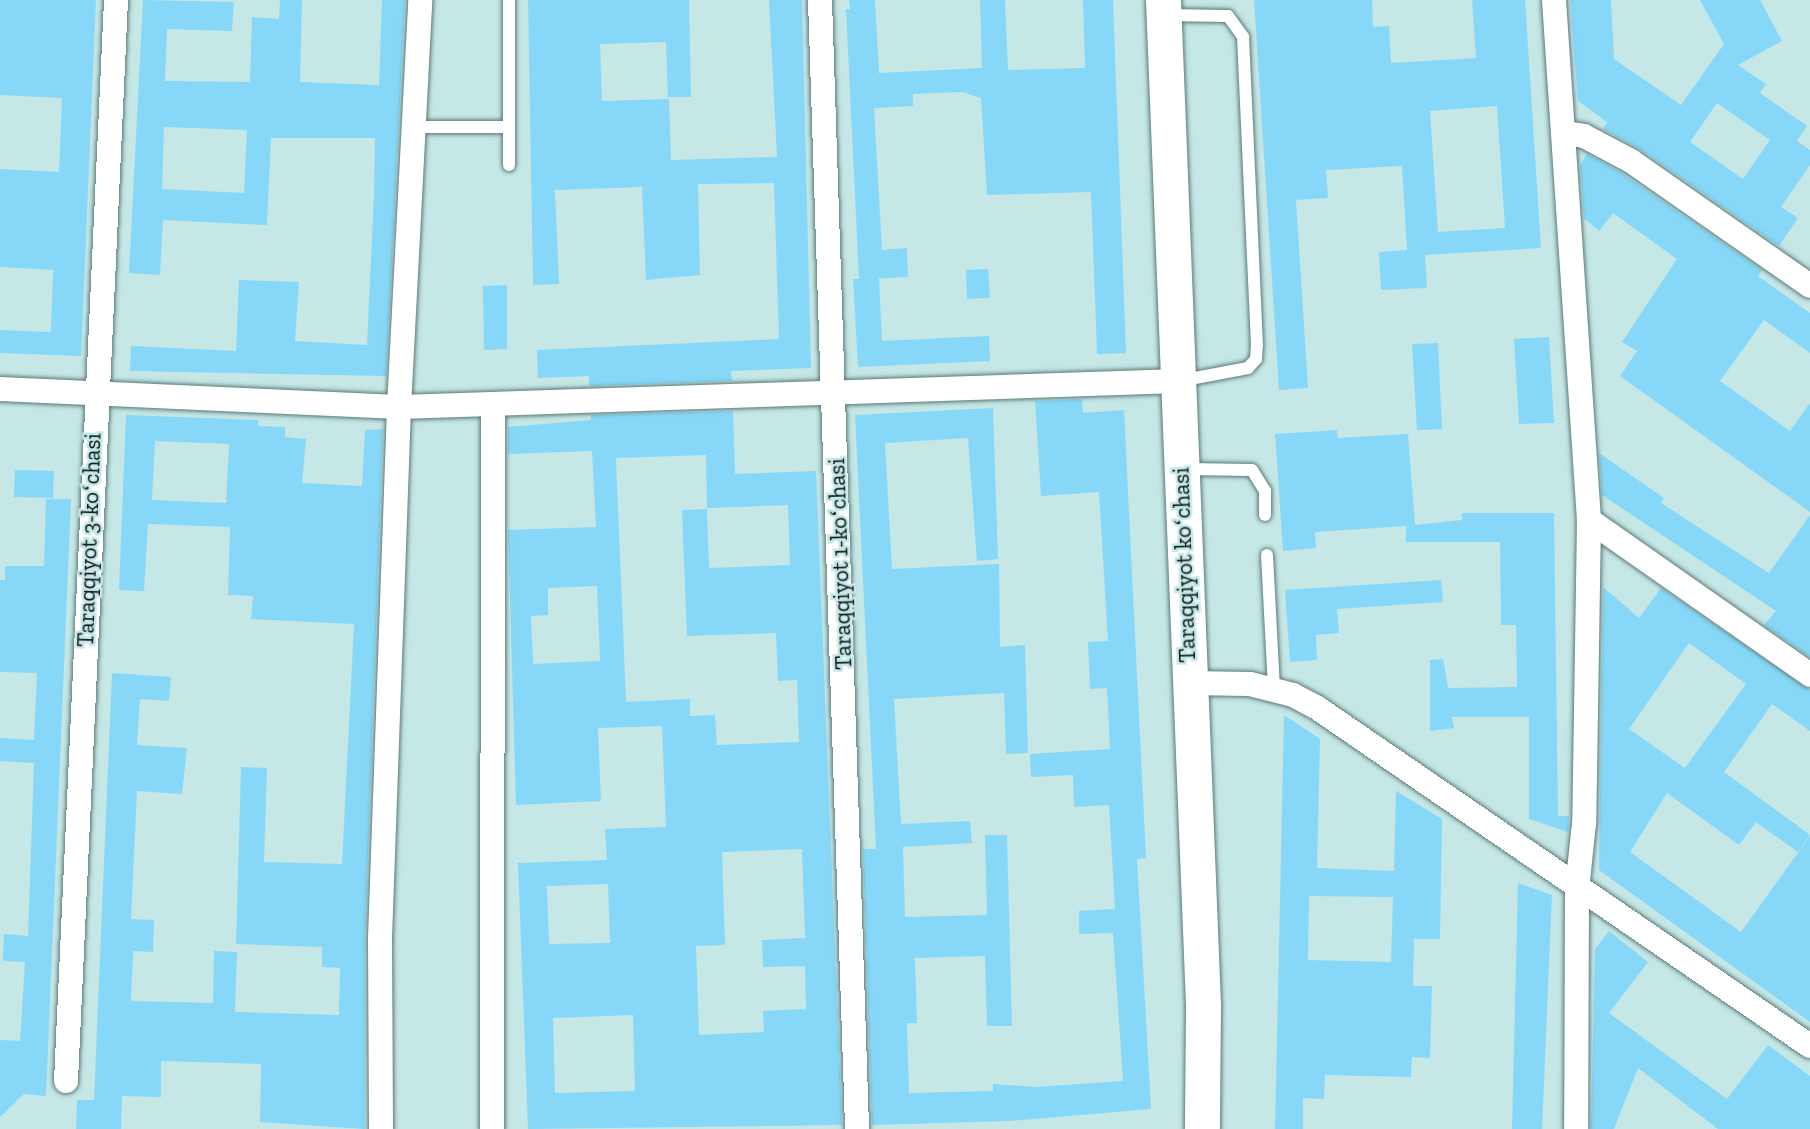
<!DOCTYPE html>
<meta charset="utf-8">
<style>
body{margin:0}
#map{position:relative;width:1810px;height:1129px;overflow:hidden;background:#c5e7e6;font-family:"Zilla Slab",serif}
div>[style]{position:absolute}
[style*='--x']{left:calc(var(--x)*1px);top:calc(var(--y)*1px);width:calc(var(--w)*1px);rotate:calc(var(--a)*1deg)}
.building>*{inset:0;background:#87d8f8}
.roads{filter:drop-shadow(0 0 2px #5a7a79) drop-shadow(0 0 2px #5a7a79)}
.lane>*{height:12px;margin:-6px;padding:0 6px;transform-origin:6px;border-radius:6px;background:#fff}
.street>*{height:24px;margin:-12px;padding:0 12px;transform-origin:12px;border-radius:12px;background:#fff}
.secondary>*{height:35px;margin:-17.5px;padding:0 17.5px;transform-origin:17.5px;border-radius:17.5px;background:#fff}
span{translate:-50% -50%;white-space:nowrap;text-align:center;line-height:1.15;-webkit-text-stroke:5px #c5e7e6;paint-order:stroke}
.street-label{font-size:23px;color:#0c1818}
</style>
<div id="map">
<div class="building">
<div style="clip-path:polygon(0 0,96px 0,81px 356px,0 353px,0 330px,51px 332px,53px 270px,0 267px,0 169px,59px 172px,62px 98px,0 95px)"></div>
<div style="clip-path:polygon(evenodd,143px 0,234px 2px,232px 31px,167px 29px,165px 81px,250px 82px,252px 17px,279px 19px,280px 0,302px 0,300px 82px,379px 85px,382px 0,405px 0,386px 376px,130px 371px,131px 346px,236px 351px,239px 280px,299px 282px,295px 341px,367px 345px,374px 193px,375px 138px,271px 138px,267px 225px,163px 220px,160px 275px,129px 273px,143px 0,164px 127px,247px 130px,244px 193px,162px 189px,164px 127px)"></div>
<div style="clip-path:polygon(528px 0,689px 0,691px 97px,668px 97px,666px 42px,600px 44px,602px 101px,669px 99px,671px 160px,777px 157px,769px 0,802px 0,811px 368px,731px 371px,732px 381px,589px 386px,589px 376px,538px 378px,537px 350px,779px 339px,774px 183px,698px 184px,700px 275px,646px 280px,642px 187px,555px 190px,559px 284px,533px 285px)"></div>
<div style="clip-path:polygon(849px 0,875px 0,879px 73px,982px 68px,980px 0,1005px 0,1008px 70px,1085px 68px,1083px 0,1113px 0,1126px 353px,1097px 354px,1091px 192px,987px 195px,981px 98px,962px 92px,913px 94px,913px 106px,874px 108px,882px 250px,907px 248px,908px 277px,867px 279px,879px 278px,882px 341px,989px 336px,990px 361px,858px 367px,853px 279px,859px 279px,846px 9px,850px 9px)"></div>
<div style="clip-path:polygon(evenodd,1254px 0,1372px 0,1373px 27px,1389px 26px,1391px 63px,1476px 58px,1472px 0,1525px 0,1541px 248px,1425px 255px,1427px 288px,1381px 290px,1379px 252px,1407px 250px,1402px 166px,1326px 170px,1328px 198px,1296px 200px,1308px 388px,1279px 390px,1254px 0,1497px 106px,1505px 228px,1438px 232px,1430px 111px,1497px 106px)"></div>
<div style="clip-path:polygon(evenodd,1570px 0,1611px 0,1614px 59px,1681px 105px,1724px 44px,1700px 0,1760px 0,1782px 41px,1738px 65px,1766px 84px,1760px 93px,1807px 126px,1797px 141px,1810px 150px,1810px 165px,1781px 207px,1798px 218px,1779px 246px,1640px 149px,1603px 129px,1607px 122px,1578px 101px,1570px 0,1717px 103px,1770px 140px,1743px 179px,1690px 142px,1717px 103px)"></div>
<div style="clip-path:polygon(1587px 154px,1623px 174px,1762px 270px,1758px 276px,1810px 313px,1810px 353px,1764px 320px,1720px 381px,1790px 431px,1810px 403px,1810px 512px,1620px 376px,1637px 351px,1622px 342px,1677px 259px,1613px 213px,1599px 231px,1584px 218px,1580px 165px)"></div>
<div style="clip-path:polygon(988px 269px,990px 298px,967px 299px,966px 270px)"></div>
<div style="clip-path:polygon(507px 285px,507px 349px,484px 350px,483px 286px)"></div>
<div style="clip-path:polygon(1549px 337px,1554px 423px,1519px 424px,1514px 339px)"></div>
<div style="clip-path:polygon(1438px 343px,1442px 429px,1417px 430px,1412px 344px)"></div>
<div style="clip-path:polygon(1082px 399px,1083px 413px,1124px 410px,1146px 858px,1137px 859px,1151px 1109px,1009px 1121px,872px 1125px,863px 849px,876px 849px,855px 415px,993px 408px,998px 559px,977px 561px,968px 438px,885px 443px,892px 569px,999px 564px,1000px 647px,1025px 645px,1028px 753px,1006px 754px,1004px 693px,894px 699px,901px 824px,970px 821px,972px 843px,903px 847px,905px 917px,987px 915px,985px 835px,1007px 835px,1012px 1026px,987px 1026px,985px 956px,915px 958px,917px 1023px,907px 1023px,909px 1093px,993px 1091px,993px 1084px,1036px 1087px,1123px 1081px,1113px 933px,1079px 934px,1079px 911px,1115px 909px,1109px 805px,1074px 807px,1073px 775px,1031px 777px,1030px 754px,1110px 749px,1107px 688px,1090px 689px,1088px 642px,1108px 641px,1099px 492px,1041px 496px,1035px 401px)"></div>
<div style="clip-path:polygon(evenodd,733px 411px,735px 474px,816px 471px,842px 1125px,528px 1129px,518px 863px,607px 860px,605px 829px,666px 827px,662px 726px,598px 728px,601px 801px,516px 805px,508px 530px,596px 527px,592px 451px,508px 454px,508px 427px,591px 420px,591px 415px,733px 411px,706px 455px,707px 508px,788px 505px,790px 565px,709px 568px,707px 509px,682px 510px,687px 636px,776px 633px,778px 681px,797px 680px,799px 742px,717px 745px,715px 715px,690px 716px,690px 699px,626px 702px,616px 458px,706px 455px,733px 411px,597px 586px,600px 661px,533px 664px,531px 616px,548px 615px,548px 588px,597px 586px,733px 411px,802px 849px,805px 938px,762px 940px,763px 967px,805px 966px,806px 1009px,763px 1011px,764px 1032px,699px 1035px,696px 946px,725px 945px,722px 852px,802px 849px,733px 411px,608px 884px,610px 943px,549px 944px,547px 886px,608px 884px,733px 411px,633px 1015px,635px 1091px,555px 1093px,553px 1018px,633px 1015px)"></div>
<div style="clip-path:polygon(evenodd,126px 415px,258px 420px,258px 426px,285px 427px,285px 437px,306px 439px,302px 483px,362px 486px,365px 430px,383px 429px,365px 938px,365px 1129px,260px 1122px,261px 1064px,161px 1061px,161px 1097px,122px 1096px,121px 1129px,76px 1129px,77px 1100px,94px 1100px,112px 673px,171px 677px,169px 701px,140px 699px,137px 745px,187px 748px,182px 794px,137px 791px,131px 919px,154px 920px,153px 952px,133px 951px,131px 1001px,213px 1003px,214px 951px,237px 952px,235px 1012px,339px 1015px,340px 968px,322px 967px,322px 947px,236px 944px,241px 767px,267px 768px,264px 862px,342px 864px,354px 624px,251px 619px,253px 596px,228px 595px,230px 527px,148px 524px,144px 591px,119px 590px,126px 415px,155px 441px,229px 444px,226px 503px,152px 500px,155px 441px)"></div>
<div style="clip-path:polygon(1337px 430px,1338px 438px,1408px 434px,1415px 525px,1462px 520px,1462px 513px,1554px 513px,1558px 816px,1569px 816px,1568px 832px,1529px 819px,1529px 717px,1452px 717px,1454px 728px,1430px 731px,1430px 660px,1443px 659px,1448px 688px,1517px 687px,1516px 625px,1501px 625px,1500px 542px,1406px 542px,1406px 526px,1315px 532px,1316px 548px,1283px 551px,1275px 434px)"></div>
<div style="clip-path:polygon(1599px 453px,1664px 498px,1661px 503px,1769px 573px,1810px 515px,1810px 657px,1764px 625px,1776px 611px,1602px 495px)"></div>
<div style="clip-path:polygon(15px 470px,54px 471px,53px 498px,14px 497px)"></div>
<div style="clip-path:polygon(46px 499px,71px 499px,46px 1096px,24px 1094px,0 1117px,0 1040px,20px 1041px,25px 962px,3px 961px,4px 934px,28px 936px,34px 763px,0 761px,0 738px,34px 740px,37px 673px,0 672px,0 580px,5px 580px,5px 566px,44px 566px)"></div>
<div style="clip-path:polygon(1441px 580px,1443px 602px,1337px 609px,1339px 633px,1316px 635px,1317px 660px,1290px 662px,1285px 590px)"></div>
<div style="clip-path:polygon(evenodd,1603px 587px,1639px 618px,1661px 588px,1810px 690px,1810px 731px,1772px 704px,1724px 772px,1810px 835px,1798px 852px,1756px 822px,1739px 845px,1667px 793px,1630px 852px,1741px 932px,1810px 836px,1810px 1022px,1599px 870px,1603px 587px,1689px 643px,1746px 684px,1685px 768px,1629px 729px,1689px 643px)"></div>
<div style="clip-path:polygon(evenodd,1284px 715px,1320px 739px,1317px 868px,1394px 871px,1396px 791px,1442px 819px,1440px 939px,1414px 939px,1413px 986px,1432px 986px,1430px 1058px,1412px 1057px,1411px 1077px,1325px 1075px,1324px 1099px,1303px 1098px,1303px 1129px,1275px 1129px,1284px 715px,1309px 896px,1393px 897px,1391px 962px,1308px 960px,1309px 896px)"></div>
<div style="clip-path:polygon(1518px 883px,1552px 895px,1542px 1129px,1512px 1129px)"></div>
<div style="clip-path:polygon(1609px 931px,1648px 962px,1609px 1013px,1727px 1099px,1768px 1045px,1810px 1076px,1810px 1129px,1718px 1129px,1638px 1068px,1614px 1129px,1591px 1129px,1595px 949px)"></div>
</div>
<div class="roads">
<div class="lane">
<div style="--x:1164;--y:15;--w:64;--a:0.9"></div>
<div style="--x:1228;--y:16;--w:26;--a:54"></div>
<div style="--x:1243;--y:37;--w:307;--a:87.4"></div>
<div style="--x:1257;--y:344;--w:15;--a:94"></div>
<div style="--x:1256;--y:359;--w:12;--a:132"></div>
<div style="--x:1248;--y:368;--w:70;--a:169.3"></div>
<div style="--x:414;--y:127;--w:95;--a:0"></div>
<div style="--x:509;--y:165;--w:165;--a:-90"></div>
<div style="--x:1185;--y:469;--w:67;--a:0.9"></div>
<div style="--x:1252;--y:470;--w:25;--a:58"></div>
<div style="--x:1265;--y:491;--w:24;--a:90"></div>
<div style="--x:1267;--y:555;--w:135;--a:87"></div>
</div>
<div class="street">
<div style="--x:820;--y:0;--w:1130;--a:88.12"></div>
<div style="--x:1554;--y:0;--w:521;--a:86.15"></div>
<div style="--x:1589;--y:520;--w:303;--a:90.9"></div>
<div style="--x:1584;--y:823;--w:67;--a:96"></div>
<div style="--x:1577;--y:890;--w:239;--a:90.2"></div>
<div style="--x:1566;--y:133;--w:18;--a:9"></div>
<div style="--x:1584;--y:136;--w:53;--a:28"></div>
<div style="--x:1631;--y:161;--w:218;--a:34.9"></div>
<div style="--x:0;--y:389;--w:399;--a:2.6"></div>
<div style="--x:399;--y:407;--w:780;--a:-1.91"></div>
<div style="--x:1589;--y:520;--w:270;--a:35"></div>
<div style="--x:1188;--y:683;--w:62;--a:0.9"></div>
<div style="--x:1250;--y:684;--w:44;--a:14.3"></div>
<div style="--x:1293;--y:695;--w:26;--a:28"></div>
<div style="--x:1316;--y:707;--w:599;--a:34.46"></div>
<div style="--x:66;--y:1081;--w:1082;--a:-87.35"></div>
<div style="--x:381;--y:1129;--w:191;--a:-90.3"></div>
<div style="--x:380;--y:938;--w:531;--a:-87.95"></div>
<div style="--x:399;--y:407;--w:408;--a:-87"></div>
<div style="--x:492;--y:1129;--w:723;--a:-89.92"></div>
</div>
<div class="secondary">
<div style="--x:1163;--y:0;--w:1006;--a:87.72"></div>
<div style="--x:1203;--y:1005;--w:124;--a:90.5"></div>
</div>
</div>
<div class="street-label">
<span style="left:89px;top:540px;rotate:-88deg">Taraqqiyot 3-koʻchasi</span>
<span style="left:840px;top:564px;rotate:-92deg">Taraqqiyot 1-koʻchasi</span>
<span style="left:1184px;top:565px;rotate:-92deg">Taraqqiyot koʻchasi</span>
</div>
</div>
